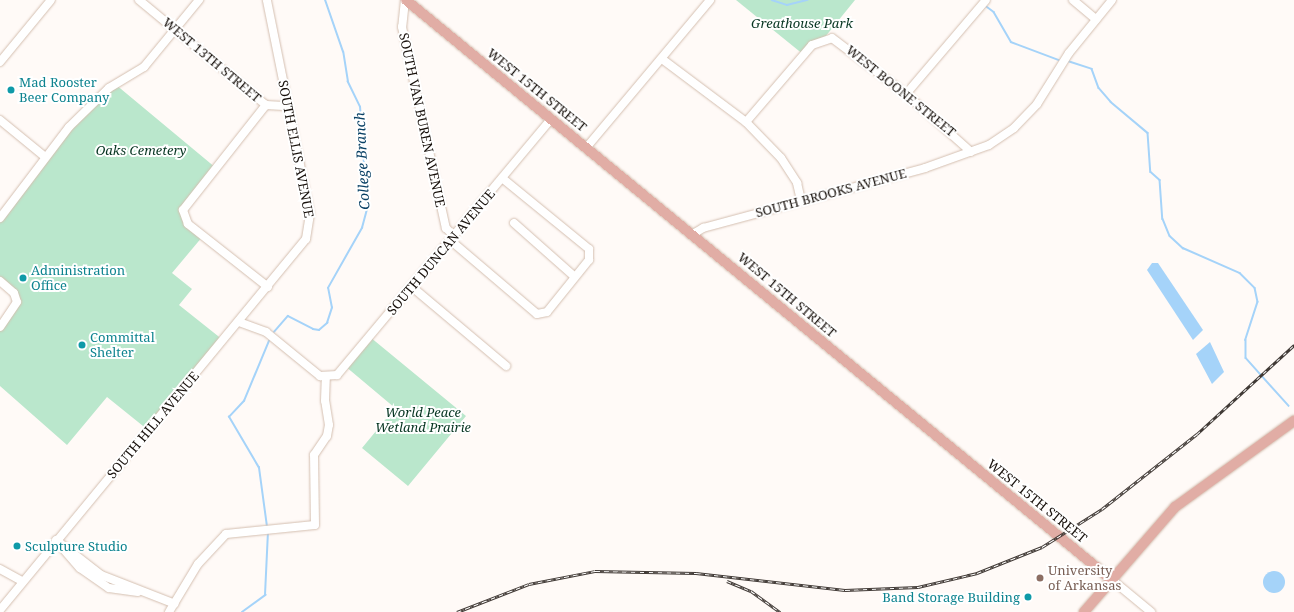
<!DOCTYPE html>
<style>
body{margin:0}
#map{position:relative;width:1294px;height:612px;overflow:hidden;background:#fffaf7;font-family:"Noto Serif",serif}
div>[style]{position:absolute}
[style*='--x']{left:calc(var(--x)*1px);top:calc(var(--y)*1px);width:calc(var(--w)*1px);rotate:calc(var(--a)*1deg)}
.green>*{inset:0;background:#bae7cc}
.water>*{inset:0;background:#a5d3f9}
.round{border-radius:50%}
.stream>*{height:1.5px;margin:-0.75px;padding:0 0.75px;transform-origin:0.75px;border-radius:0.75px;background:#a5d3f9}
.roads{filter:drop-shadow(0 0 1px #d4bfb0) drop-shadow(0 0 1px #d4bfb0)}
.minor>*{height:8px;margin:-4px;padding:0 4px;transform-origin:4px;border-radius:4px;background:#fff}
.major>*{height:10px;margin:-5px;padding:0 5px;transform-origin:5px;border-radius:5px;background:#e1ada5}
.rail>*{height:3px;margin-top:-1.5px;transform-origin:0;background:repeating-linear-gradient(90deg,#fff 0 4.5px,#403935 0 9px);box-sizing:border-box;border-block:1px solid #403935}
.dots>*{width:11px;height:11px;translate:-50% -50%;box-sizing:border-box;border:2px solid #fff;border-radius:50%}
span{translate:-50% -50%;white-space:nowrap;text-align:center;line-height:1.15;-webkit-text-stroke:4px #fff;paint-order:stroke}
.park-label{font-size:13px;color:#063521;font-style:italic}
.street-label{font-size:13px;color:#17100b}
.culture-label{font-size:13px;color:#0d838f}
.left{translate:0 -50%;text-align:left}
.right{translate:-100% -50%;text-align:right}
.education-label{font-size:13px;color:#785e54}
.water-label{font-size:14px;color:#0a4165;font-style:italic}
</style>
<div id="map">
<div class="green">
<div style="clip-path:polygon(736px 0,855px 0,825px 37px,804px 55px)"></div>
<div style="clip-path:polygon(115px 84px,216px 168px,183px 215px,203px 236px,172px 273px,192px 289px,179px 305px,223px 340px,148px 430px,107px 397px,67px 445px,0 386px,0 327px,17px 302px,0 281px,0 218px,44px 156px)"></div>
<div style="clip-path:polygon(370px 337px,466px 416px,408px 486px,362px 448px,395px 408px,345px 366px)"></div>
</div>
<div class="water">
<div style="clip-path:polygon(1152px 263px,1158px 263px,1203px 330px,1193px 340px,1147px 270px)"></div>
<div style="clip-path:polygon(1210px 342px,1224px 372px,1212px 384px,1196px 354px)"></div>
<div class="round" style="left:1263px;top:571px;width:22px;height:22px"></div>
</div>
<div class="stream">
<div style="--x:772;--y:0;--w:16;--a:18"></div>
<div style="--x:787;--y:5;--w:21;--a:-14"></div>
<div style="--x:986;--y:6;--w:10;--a:37"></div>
<div style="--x:994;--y:12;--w:34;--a:60"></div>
<div style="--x:1011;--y:42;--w:51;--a:20.6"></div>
<div style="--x:1068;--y:61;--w:25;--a:18"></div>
<div style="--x:1092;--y:69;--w:20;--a:70"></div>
<div style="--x:1099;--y:88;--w:18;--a:49"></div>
<div style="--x:1111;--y:102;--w:48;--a:40"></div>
<div style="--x:1148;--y:133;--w:39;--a:86"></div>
<div style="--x:1151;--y:172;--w:12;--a:42"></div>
<div style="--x:1160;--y:180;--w:39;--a:86"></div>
<div style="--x:1163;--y:219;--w:18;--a:68"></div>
<div style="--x:1170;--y:236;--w:18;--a:43"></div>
<div style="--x:1183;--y:248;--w:62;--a:23.7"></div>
<div style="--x:1240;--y:273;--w:21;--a:45"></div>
<div style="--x:1255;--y:288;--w:14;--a:78"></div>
<div style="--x:1258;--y:302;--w:40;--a:108"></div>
<div style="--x:1246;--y:340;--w:18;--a:90"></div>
<div style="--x:1246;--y:358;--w:64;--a:48.1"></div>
<div style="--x:274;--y:332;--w:21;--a:-49"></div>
<div style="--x:288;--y:316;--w:28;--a:27"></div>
<div style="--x:313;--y:329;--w:6;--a:9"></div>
<div style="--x:319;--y:330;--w:11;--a:-41"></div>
<div style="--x:327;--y:323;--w:16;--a:-72"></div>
<div style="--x:332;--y:308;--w:20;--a:-101"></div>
<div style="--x:328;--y:288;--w:69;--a:-60.5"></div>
<div style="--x:362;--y:228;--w:20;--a:-75"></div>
<div style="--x:367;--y:209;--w:102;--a:-93.9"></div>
<div style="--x:360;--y:107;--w:28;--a:-116"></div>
<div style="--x:348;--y:82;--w:30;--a:-99"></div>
<div style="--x:343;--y:52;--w:55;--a:-109.1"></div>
<div style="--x:267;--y:527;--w:60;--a:-97.7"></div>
<div style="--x:259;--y:468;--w:59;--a:-120.5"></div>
<div style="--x:229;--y:417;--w:22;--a:-47"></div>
<div style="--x:244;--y:401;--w:65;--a:-67.4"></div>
<div style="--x:242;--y:612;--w:29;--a:-36"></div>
<div style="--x:265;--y:595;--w:63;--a:-87.3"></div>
</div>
<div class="roads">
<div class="minor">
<div style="--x:139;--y:0;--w:165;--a:39.6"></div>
<div style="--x:405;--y:0;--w:27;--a:96"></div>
<div style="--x:402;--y:27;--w:206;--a:77.7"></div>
<div style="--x:446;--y:228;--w:11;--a:45"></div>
<div style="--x:1073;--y:0;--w:30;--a:40"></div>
<div style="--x:662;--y:59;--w:105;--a:36.9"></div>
<div style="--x:746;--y:122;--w:50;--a:45.8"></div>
<div style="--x:781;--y:158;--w:30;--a:57"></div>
<div style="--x:797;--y:183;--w:17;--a:77"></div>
<div style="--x:0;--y:62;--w:80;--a:-50.6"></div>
<div style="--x:906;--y:94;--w:123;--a:-49.6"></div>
<div style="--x:0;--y:120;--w:57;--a:39.3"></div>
<div style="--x:746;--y:122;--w:101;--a:-49.4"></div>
<div style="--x:812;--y:45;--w:21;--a:-19"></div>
<div style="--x:832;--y:38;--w:93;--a:37.1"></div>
<div style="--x:906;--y:94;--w:87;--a:41.7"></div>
<div style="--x:586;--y:148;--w:193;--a:-50"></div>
<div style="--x:0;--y:218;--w:114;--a:-52.8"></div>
<div style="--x:69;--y:127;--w:56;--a:-44.3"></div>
<div style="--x:109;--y:88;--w:41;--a:-31"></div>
<div style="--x:144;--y:67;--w:87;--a:-50.6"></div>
<div style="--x:514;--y:223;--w:81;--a:41.5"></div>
<div style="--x:693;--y:234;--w:12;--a:-31"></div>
<div style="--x:703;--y:228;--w:230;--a:-15.1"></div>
<div style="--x:925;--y:168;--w:68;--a:-19.8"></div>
<div style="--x:989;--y:145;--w:30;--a:-34"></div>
<div style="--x:1014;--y:128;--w:33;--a:-46"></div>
<div style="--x:1037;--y:104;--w:60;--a:-57.9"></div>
<div style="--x:1069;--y:53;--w:68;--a:-50.9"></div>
<div style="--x:450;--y:240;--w:114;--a:40.4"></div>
<div style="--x:537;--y:314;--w:10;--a:-11"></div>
<div style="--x:547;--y:312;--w:67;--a:-51.1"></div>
<div style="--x:589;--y:260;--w:11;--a:-90"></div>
<div style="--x:589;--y:249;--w:112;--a:-140.8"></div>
<div style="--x:0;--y:281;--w:18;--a:41"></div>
<div style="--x:14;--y:293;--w:9;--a:72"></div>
<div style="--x:17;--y:302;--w:30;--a:124"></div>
<div style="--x:268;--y:287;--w:102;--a:-141.8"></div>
<div style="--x:188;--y:224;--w:15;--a:-110"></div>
<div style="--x:183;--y:210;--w:134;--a:-51.7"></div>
<div style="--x:266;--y:105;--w:22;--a:3"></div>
<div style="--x:412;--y:287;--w:123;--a:40"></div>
<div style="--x:239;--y:322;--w:29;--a:20"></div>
<div style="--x:266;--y:332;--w:70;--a:39.2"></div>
<div style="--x:320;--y:376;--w:17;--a:-3"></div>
<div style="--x:337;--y:375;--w:334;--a:-50.1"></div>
<div style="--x:56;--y:540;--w:57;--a:37.9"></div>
<div style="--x:101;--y:575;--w:79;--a:21.4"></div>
<div style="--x:58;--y:543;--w:33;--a:49"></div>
<div style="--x:80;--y:568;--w:35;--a:35"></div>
<div style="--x:109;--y:588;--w:29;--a:8"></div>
<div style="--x:0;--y:569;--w:26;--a:29"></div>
<div style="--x:1111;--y:579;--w:52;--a:39.5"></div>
<div style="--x:0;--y:610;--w:481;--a:-50.5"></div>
<div style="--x:306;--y:239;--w:25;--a:-81"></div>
<div style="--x:310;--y:214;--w:218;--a:-101.4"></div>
<div style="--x:169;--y:612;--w:56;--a:-58.9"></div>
<div style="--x:198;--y:564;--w:41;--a:-47"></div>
<div style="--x:226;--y:534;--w:89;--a:-5.8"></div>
<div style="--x:315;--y:525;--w:70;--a:-90.8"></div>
<div style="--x:314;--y:455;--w:23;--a:-56"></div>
<div style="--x:327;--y:436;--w:11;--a:-80"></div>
<div style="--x:329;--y:425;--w:24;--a:-99"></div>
<div style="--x:325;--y:401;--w:23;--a:-88"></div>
</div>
<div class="major">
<div style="--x:406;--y:0;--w:912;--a:39.4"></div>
<div style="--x:1084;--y:612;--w:139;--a:-49.1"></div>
<div style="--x:1175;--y:507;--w:147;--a:-35.9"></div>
</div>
</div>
<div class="rail">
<div style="--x:727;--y:581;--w:26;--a:23"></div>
<div style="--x:751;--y:591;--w:36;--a:36"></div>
<div style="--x:457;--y:612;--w:77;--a:-21.3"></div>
<div style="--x:529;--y:584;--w:67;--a:-11.1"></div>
<div style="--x:595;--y:571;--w:101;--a:1.1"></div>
<div style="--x:696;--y:573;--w:150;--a:6.5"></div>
<div style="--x:845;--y:590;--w:73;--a:-2.4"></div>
<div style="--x:918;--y:587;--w:61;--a:-13.3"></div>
<div style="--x:977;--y:573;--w:70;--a:-21.8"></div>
<div style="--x:1042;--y:547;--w:71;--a:-32.3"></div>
<div style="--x:1102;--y:509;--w:121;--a:-38.3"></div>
<div style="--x:1197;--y:434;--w:132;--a:-42.5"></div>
</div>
<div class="dots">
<div style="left:11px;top:90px;background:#0f9aa8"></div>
<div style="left:23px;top:278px;background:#0f9aa8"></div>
<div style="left:82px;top:345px;background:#0f9aa8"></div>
<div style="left:17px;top:546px;background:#0f9aa8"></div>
<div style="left:1040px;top:578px;background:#8d6e63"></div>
<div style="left:1028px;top:597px;background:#0f9aa8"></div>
</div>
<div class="park-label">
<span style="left:802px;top:23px">Greathouse Park</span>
<span style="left:141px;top:150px">Oaks Cemetery</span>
<span style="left:423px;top:420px">World Peace<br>Wetland Prairie</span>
</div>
<div class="street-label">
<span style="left:212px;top:60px;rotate:40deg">WEST 13TH STREET</span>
<span style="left:537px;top:90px;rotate:39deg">WEST 15TH STREET</span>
<span style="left:901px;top:91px;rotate:39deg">WEST BOONE STREET</span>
<span style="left:422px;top:120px;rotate:78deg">SOUTH VAN BUREN AVENUE</span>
<span style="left:296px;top:149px;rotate:79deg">SOUTH ELLIS AVENUE</span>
<span style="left:831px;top:193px;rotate:-15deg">SOUTH BROOKS AVENUE</span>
<span style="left:441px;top:252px;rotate:-50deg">SOUTH DUNCAN AVENUE</span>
<span style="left:787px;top:295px;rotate:40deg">WEST 15TH STREET</span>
<span style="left:153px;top:425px;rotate:-50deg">SOUTH HILL AVENUE</span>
<span style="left:1037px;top:501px;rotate:39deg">WEST 15TH STREET</span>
</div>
<div class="culture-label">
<span class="left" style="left:19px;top:90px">Mad Rooster<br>Beer Company</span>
<span class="left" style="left:31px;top:278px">Administration<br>Office</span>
<span class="left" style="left:90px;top:345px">Committal<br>Shelter</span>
<span class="left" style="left:25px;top:546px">Sculpture Studio</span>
<span class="right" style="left:1020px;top:597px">Band Storage Building</span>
</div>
<div class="education-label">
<span class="left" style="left:1048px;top:578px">University<br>of Arkansas</span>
</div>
<div class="water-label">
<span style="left:362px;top:161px;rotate:-93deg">College Branch</span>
</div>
</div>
